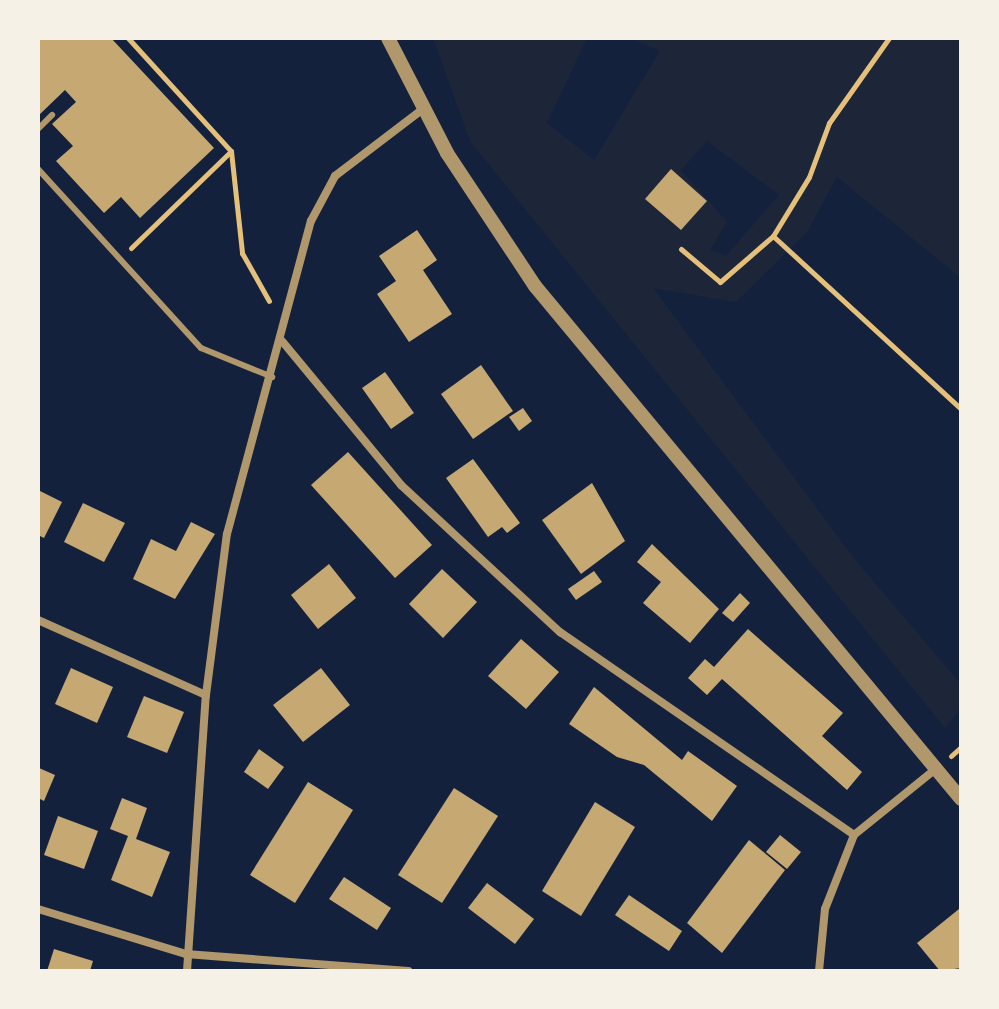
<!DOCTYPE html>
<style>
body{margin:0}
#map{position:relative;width:999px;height:1009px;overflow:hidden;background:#14213d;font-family:"Alegreya Sans",sans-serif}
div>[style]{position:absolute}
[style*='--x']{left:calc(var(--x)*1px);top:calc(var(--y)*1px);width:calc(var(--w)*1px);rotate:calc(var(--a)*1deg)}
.green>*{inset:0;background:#1d2539}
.building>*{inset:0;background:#c6a872}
.path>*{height:5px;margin:-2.5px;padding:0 2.5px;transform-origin:2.5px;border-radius:2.5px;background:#e5c07b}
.service>*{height:6px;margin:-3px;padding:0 3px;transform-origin:3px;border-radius:3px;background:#b1986c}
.minor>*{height:8px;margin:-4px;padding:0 4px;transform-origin:4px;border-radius:4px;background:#b1986c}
.tertiary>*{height:14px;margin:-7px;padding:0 7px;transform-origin:7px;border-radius:7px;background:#b1986c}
span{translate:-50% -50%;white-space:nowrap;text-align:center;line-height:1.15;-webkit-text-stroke:7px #f6f1e7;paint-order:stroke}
.frame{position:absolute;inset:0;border:40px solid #f6f1e7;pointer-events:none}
</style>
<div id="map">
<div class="green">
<div style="clip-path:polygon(evenodd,433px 38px,587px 38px,547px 123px,594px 160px,660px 51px,631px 38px,961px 38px,961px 278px,837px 177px,807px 232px,736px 302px,653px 288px,856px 561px,961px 684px,961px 708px,945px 728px,470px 141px,433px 38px,707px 141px,779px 195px,726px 256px,710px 250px,727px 222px,681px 170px,707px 141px)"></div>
</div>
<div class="building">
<div style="clip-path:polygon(38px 38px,111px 38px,214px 148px,140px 218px,121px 197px,104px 213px,56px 161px,73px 146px,52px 124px,76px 102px,65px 90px,38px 116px)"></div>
<div style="clip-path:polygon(671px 169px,707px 201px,681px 230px,645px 199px)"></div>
<div style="clip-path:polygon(417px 230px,437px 260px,423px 270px,452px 314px,409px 342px,377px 294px,396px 281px,379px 256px)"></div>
<div style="clip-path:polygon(481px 365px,513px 411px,473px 439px,441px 394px)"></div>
<div style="clip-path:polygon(385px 372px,414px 413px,391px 429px,362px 388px)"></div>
<div style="clip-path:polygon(523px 408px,532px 421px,519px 431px,509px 417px)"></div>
<div style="clip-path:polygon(348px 452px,432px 545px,395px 578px,311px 485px)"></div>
<div style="clip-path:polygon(473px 459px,520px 523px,507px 533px,502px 527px,488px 537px,446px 478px)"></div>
<div style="clip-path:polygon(592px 483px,625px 541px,581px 574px,542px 520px)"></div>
<div style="clip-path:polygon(38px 490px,62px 502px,44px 538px,38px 535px)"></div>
<div style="clip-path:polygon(83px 503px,125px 523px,104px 562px,64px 542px)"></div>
<div style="clip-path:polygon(191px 522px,215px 534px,175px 599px,133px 579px,151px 539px,176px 551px)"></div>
<div style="clip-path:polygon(652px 544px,719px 609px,690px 643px,643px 603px,661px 582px,637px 562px)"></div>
<div style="clip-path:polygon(329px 564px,356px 598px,318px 629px,291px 595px)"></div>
<div style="clip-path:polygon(442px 569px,477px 602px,443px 638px,409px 604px)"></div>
<div style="clip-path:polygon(594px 571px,602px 582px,576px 600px,568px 589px)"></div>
<div style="clip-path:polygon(740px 593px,750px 603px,733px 622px,722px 613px)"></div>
<div style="clip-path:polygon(748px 629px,843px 713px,822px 736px,862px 772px,847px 790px,722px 679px,707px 695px,688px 678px,705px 659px,714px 667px)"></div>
<div style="clip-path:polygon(521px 639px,559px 672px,526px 709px,488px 676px)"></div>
<div style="clip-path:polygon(71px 668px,113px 687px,97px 723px,55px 704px)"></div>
<div style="clip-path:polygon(321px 668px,350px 705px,303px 742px,273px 705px)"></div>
<div style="clip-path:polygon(594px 687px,682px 760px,688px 751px,737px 786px,712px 821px,644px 765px,617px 757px,569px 724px)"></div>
<div style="clip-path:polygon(144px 696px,184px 712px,167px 753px,127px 737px)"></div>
<div style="clip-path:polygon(259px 749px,284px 767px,268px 789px,244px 772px)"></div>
<div style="clip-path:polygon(39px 768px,55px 775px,44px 801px,38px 798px)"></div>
<div style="clip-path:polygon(308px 782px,353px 810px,295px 903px,250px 875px)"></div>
<div style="clip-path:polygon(454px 788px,498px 816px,442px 903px,398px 875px)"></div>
<div style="clip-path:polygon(122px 798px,147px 808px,136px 839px,170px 852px,152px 897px,111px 880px,128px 836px,110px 829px)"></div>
<div style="clip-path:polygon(595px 802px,635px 827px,581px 916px,542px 891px)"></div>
<div style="clip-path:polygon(58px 816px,98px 831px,84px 869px,44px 855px)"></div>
<div style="clip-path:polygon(780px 835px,801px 852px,787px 869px,766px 852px)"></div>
<div style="clip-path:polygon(749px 840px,785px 870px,722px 953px,687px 923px)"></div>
<div style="clip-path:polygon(344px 877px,391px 908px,377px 930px,329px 899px)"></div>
<div style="clip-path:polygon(487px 883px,534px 919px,515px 944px,468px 908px)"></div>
<div style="clip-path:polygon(629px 895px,682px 931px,669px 951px,615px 915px)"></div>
<div style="clip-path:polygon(959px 909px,961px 968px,940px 971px,917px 943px)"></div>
<div style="clip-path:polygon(54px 949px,93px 961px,90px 971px,47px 971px)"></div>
</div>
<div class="path">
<div style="--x:128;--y:38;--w:153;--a:47.7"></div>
<div style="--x:231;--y:151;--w:103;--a:83.8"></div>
<div style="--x:242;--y:253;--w:55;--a:60.6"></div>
<div style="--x:773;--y:236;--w:69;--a:-58.6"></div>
<div style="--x:809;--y:177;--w:58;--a:-69.7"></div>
<div style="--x:829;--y:123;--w:104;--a:-54.8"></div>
<div style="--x:131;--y:248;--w:139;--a:-44.1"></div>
<div style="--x:681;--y:249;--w:51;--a:40.2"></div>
<div style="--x:720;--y:282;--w:70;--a:-41"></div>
<div style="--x:773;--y:236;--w:255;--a:42.6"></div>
<div style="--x:951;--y:756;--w:13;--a:-42"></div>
</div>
<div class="service">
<div style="--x:38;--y:129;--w:20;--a:-45"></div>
<div style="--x:38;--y:169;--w:242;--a:47.7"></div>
<div style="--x:201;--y:348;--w:77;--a:22.2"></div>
</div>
<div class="minor">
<div style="--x:282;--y:341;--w:187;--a:50.4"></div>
<div style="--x:401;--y:485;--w:217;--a:42.8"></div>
<div style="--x:560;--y:632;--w:357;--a:34.6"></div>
<div style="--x:38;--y:620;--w:184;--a:24.1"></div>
<div style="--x:38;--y:909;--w:155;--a:16.9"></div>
<div style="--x:186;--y:954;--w:223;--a:4.4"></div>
<div style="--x:187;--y:971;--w:277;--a:-86.1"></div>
<div style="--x:206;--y:695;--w:162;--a:-82.6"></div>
<div style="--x:227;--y:534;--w:324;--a:-75"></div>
<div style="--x:311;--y:221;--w:51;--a:-61.9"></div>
<div style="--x:335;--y:176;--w:111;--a:-37.3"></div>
<div style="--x:819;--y:971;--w:62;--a:-84.5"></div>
<div style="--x:825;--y:909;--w:79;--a:-68.6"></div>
<div style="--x:854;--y:835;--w:108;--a:-39"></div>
</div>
<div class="tertiary">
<div style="--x:388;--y:38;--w:129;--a:62.8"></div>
<div style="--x:447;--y:153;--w:159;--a:56.5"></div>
<div style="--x:535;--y:286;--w:667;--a:50.29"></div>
</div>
<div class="frame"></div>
</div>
